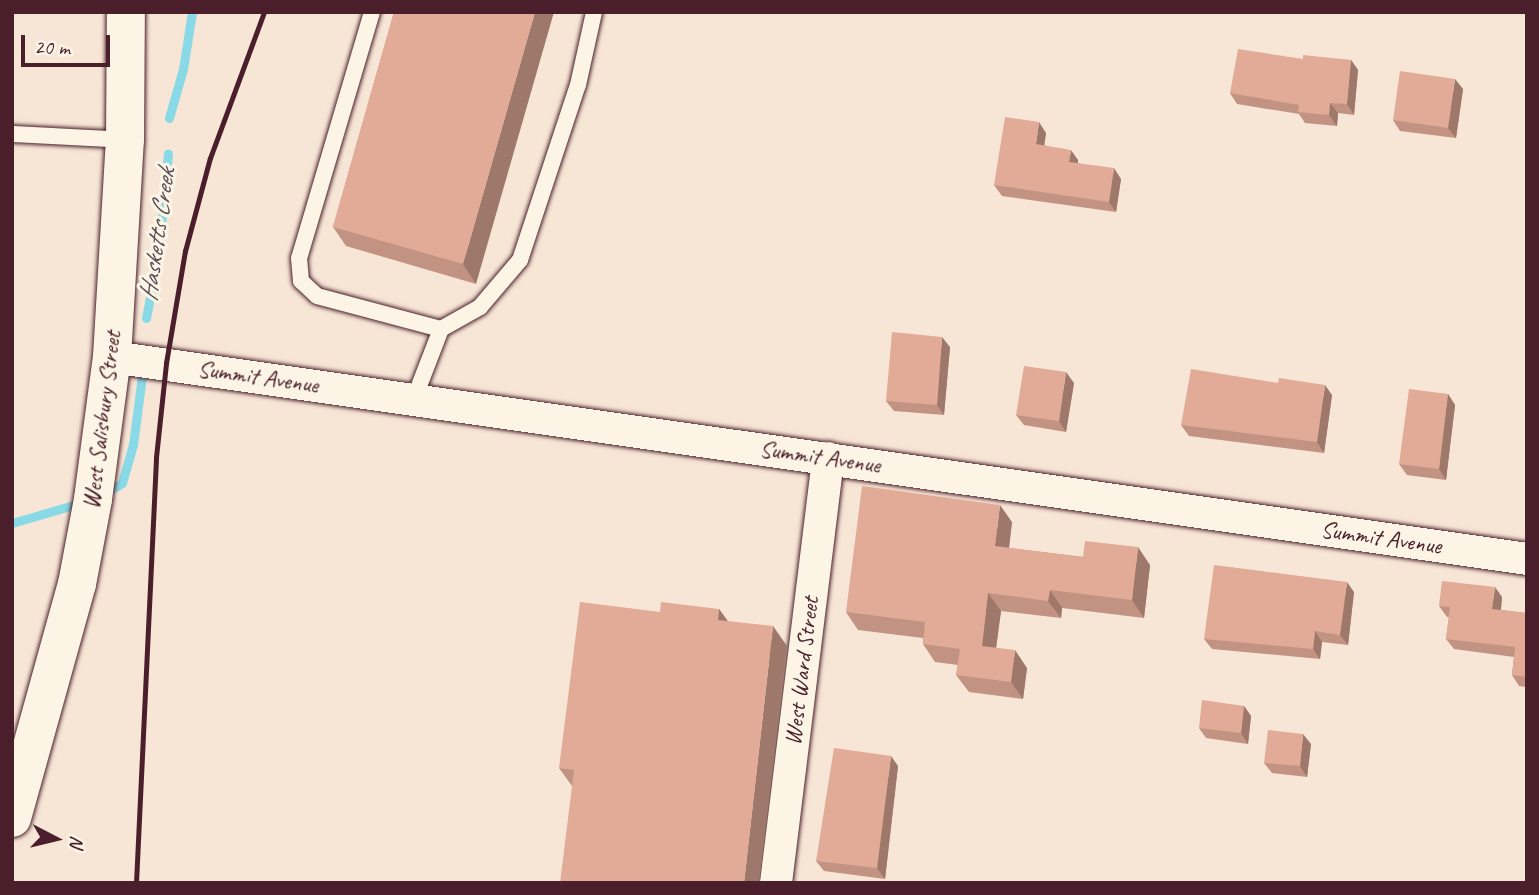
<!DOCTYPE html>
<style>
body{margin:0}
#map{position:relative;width:1539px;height:895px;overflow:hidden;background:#f7e6d6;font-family:Caveat,sans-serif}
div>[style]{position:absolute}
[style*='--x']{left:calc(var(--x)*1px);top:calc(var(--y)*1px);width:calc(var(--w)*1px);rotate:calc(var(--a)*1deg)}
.stream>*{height:9px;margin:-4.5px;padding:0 4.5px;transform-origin:4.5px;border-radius:4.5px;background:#89d9e6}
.roads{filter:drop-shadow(0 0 2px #4a1f2b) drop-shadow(0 0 2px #4a1f2b)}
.lane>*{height:16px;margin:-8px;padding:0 8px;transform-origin:8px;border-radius:8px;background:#fcf5e5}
.street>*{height:32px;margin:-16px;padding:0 16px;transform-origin:16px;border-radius:16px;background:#fcf5e5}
.primary>*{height:38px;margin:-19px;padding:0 19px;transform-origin:19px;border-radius:19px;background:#fcf5e5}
.rail>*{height:5px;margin:-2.5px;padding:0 2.5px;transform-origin:2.5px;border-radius:2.5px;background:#4a1f2b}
.wall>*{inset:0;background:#c29383}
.shaded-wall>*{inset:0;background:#9e786a}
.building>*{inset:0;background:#e1ab98}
span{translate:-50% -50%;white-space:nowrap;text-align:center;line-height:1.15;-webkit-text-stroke:6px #fcf5e5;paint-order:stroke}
.street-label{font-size:24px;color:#4a1f2b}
.water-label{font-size:26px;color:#5a4e5a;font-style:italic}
.frame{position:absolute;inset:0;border:14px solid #4a1f2b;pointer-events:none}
.north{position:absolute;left:21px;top:804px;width:70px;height:70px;-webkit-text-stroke:5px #fcf5e5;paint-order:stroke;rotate:97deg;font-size:19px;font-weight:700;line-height:28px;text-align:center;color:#4a1f2b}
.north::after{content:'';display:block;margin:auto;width:24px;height:32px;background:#4a1f2b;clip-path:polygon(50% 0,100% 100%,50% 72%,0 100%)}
.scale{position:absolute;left:21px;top:35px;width:89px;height:32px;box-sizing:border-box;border:4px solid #4a1f2b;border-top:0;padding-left:9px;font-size:21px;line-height:24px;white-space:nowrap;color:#4a1f2b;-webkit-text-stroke:5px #fcf5e5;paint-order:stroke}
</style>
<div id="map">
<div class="stream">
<div style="--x:169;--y:118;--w:51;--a:-74.1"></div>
<div style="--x:183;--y:69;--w:58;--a:-81"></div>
<div style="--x:146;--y:318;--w:62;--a:-78.9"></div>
<div style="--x:158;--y:257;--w:104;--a:-84.5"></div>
<div style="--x:106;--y:492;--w:18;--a:-29"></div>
<div style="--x:122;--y:483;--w:40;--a:-74"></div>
<div style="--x:133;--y:445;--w:78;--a:-82.6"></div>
<div style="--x:12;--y:523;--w:75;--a:-16.3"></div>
</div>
<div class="roads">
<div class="lane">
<div style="--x:372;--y:12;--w:257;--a:106.5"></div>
<div style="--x:299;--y:258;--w:23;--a:85"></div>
<div style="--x:301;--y:281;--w:22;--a:43"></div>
<div style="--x:317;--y:296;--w:128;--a:14.9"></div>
<div style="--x:12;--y:134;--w:113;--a:3"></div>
<div style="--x:414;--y:399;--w:75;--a:-68.9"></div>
<div style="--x:441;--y:329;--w:45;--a:-29.4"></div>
<div style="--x:480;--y:307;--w:62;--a:-49.6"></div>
<div style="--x:520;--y:260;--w:184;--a:-71.7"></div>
<div style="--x:578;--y:85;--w:75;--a:-77.6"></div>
</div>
<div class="street">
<div style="--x:112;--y:357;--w:1429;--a:8.12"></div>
<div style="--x:776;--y:883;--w:428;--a:-83"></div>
</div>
<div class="primary">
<div style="--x:12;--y:818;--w:243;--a:-74.5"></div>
<div style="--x:77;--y:584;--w:86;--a:-79.3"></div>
<div style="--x:93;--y:499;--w:143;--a:-82.4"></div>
<div style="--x:112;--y:357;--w:217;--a:-86.6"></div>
<div style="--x:125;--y:140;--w:128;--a:-89.6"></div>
</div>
</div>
<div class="rail">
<div style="--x:136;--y:883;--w:426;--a:-87.3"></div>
<div style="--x:156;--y:457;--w:95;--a:-83.9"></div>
<div style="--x:166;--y:363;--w:114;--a:-80.4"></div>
<div style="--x:185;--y:251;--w:96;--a:-75"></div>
<div style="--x:210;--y:158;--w:156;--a:-69.7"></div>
</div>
<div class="wall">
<div style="clip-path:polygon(394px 12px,476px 284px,346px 246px,333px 227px)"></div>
<div style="clip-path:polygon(1303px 59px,1351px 60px,1358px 70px,1354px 115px,1338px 113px,1337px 126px,1305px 123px,1299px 114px,1237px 104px,1230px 93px)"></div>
<div style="clip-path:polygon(1463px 89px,1456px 138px,1400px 131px,1393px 120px)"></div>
<div style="clip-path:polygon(1046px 133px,1044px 145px,1078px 160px,1078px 163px,1121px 179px,1116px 212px,1002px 196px,994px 185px)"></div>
<div style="clip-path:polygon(950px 347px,944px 415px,894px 411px,886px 401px)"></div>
<div style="clip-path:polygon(1074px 383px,1066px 432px,1024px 425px,1016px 415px)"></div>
<div style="clip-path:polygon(1448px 394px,1455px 405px,1446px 480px,1407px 475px,1399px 464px)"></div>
<div style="clip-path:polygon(1332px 395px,1324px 453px,1189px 436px,1181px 425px)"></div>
<div style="clip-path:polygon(1012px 522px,1009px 548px,1150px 565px,1144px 618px,1062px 608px,1061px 618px,1001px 611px,996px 648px,1027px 668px,1023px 699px,969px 692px,956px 675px,958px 665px,935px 662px,923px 644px,923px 638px,858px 630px,846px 612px)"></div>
<div style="clip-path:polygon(1354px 592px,1348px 645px,1322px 642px,1320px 659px,1212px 649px,1204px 639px)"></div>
<div style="clip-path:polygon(1502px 597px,1501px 610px,1527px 613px,1527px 687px,1519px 686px,1512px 675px,1514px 657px,1454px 649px,1446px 639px,1449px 617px,1447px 617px,1439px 606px)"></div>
<div style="clip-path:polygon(719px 609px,727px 621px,787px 646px,572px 786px,559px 768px,660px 612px)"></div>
<div style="clip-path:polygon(1244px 706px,1251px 716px,1248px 744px,1206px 738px,1199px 728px)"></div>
<div style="clip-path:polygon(1311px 744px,1307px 777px,1272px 773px,1264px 763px)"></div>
<div style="clip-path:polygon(898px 766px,885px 879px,824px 871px,816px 861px)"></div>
</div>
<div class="shaded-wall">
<div style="clip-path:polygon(535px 12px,554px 12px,476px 284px,463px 264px)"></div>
<div style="clip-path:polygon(1351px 60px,1358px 70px,1354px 115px,1347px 104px)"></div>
<div style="clip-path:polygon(1455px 79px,1463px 89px,1456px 138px,1448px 128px)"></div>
<div style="clip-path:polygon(1330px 103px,1338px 113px,1337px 126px,1329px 115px)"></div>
<div style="clip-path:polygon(1039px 122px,1046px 133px,1043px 154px,1036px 144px)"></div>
<div style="clip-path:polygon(1071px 150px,1078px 160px,1076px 172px,1069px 162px)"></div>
<div style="clip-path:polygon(1114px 168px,1121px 179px,1116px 212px,1109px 202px)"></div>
<div style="clip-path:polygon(942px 337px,950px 347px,944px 415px,937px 405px)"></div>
<div style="clip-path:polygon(1066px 372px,1074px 383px,1066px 432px,1059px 421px)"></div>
<div style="clip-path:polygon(1325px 385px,1332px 395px,1324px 453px,1317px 442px)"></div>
<div style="clip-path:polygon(1448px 394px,1455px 405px,1446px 480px,1439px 469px)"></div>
<div style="clip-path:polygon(1000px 505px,1012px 522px,1007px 564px,995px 546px)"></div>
<div style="clip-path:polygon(1138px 547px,1150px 565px,1144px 618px,1132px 600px)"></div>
<div style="clip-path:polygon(1347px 582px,1354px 592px,1348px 645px,1340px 635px)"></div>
<div style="clip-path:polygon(1495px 587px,1502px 597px,1500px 619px,1492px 609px)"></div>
<div style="clip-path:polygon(1050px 590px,1062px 608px,1061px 618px,1048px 601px)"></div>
<div style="clip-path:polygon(988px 593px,1001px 611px,994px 663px,982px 646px)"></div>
<div style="clip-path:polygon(719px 609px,733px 628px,718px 620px)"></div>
<div style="clip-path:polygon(773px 626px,787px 646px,759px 883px,744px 883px)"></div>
<div style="clip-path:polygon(1315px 631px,1322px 642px,1320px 659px,1313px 649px)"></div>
<div style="clip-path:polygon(1015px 650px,1027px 668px,1023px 699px,1011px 682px)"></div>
<div style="clip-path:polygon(1244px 706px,1251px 716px,1248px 744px,1241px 733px)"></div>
<div style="clip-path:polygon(1303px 734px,1311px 744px,1307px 777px,1300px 766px)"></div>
<div style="clip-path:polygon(891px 756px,898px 766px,885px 879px,877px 868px)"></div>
</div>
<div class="building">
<div style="clip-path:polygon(394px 12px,535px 12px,463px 264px,333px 227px)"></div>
<div style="clip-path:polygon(1238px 49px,1303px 59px,1303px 55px,1351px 60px,1347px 104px,1330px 103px,1329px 115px,1298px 112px,1299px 105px,1230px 93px)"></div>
<div style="clip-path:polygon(1400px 71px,1455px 79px,1448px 128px,1393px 120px)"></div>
<div style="clip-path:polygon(1005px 117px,1039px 122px,1036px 144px,1071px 150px,1069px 162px,1114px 168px,1109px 202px,994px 185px)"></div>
<div style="clip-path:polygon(892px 332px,942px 337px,937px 405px,886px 401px)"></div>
<div style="clip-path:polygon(1024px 366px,1066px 372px,1059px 421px,1016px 415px)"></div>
<div style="clip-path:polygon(1191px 369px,1278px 383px,1279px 378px,1325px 385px,1317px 442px,1181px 425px)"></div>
<div style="clip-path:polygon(1409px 389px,1448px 394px,1439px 469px,1399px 464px)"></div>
<div style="clip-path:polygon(862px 486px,1000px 505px,995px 546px,1083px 557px,1085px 541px,1138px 547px,1132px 600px,1050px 590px,1048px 601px,988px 593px,982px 646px,1015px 650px,1011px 682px,956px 675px,960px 649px,923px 644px,925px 622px,846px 612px)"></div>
<div style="clip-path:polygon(1214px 565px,1347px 582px,1340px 635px,1315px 631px,1313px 649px,1204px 639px)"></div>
<div style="clip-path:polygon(1442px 581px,1495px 587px,1492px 609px,1527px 613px,1527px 677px,1512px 675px,1515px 647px,1446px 639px,1450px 607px,1439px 606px)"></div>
<div style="clip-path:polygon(580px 602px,660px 612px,661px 602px,719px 609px,718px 620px,773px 626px,744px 883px,560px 883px,574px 770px,559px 768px)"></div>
<div style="clip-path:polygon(1202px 700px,1244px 706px,1241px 733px,1199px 728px)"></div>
<div style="clip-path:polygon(1268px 730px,1303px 734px,1300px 766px,1264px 763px)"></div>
<div style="clip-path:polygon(834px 748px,891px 756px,877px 868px,816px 861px)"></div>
</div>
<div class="street-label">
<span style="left:258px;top:377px;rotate:8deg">Summit Avenue</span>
<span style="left:102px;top:420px;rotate:-83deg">West Salisbury Street</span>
<span style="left:820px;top:457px;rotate:8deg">Summit Avenue</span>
<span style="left:1381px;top:538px;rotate:8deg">Summit Avenue</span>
<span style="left:802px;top:671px;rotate:-83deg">West Ward Street</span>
</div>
<div class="water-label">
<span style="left:157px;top:235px;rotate:-82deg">Hasketts Creek</span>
</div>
<div class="frame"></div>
<div class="north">N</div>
<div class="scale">20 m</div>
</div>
